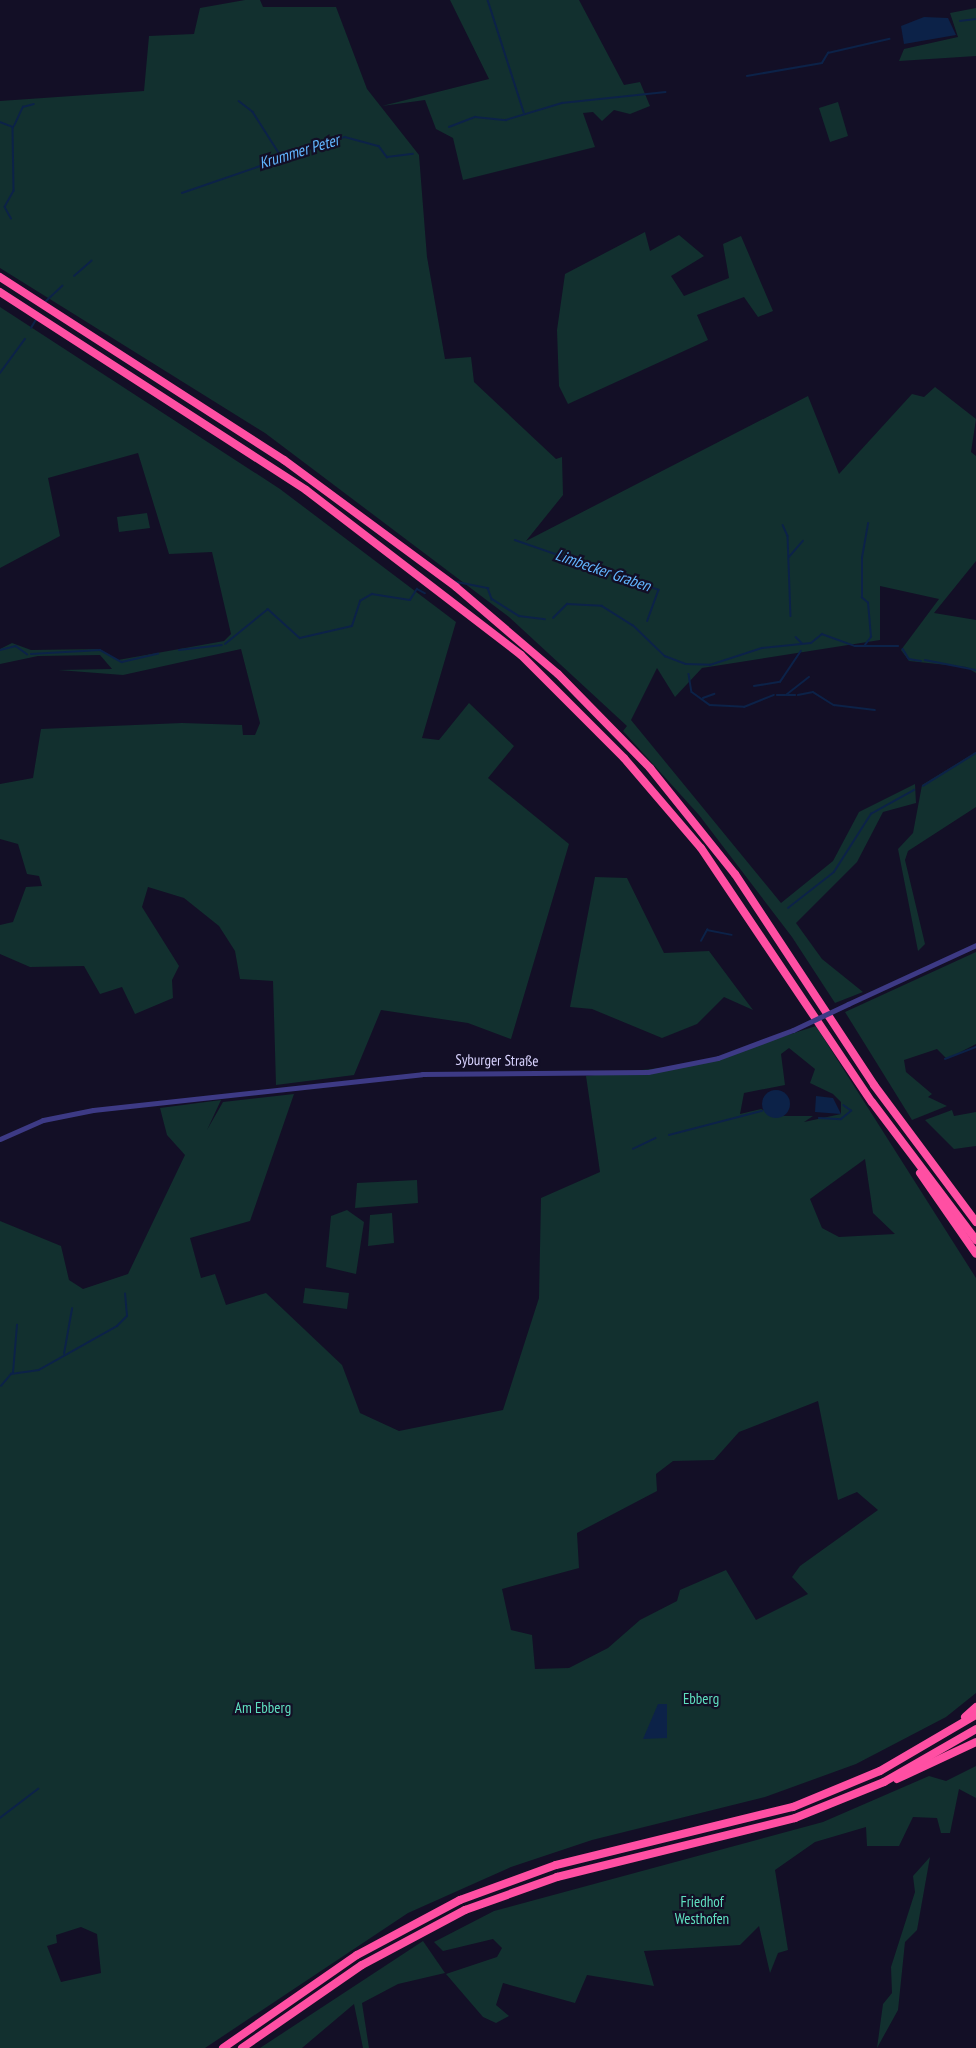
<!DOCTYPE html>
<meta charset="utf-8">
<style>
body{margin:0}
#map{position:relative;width:976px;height:2048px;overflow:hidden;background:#130f26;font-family:"PT Sans Narrow",sans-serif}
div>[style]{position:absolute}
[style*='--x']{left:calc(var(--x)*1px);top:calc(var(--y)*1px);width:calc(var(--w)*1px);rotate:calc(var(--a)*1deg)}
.green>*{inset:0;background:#12302f}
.water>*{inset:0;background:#0c2248}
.round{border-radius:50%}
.stream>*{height:1.5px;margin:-0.75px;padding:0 0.75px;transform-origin:0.75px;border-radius:0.75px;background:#0c2248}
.tertiary>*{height:5px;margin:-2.5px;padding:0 2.5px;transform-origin:2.5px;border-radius:2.5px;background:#3d3a85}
.motorway>*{height:8px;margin:-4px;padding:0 4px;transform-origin:4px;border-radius:4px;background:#ff4fa3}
.tertiary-bridge>*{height:5px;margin:-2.5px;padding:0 2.5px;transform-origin:2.5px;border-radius:2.5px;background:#3d3a85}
span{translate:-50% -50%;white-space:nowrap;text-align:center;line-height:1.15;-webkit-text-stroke:4.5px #130f26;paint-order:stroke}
.street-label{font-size:15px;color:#d9d4ff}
.park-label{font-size:15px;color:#5fe0c0}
.water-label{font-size:16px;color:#62b6ff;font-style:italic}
</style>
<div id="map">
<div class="green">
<div style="clip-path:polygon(245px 0,260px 0,263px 7px,336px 7px,367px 89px,419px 155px,427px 257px,445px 359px,471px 357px,474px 382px,556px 459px,562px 457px,563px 495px,526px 541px,808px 396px,839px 474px,912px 394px,924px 397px,935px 387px,976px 419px,971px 452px,976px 456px,976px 561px,934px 613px,976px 620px,976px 673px,966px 667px,909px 661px,901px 650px,939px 599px,880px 586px,880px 640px,702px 668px,675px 697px,657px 668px,631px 720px,781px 903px,833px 861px,859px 812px,915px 784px,916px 803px,883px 812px,857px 862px,796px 923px,822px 959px,863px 992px,835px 1003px,792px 937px,699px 815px,623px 731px,627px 726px,509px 617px,265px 433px,0 268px,0 101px,144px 91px,149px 36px,194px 34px,200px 8px)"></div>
<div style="clip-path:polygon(450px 0,579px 0,624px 85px,640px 82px,650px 106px,630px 114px,614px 110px,602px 121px,593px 112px,583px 113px,595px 147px,463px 180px,453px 138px,436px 129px,425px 100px,382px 106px,489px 79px)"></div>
<div style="clip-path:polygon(976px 8px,976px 56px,899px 61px,904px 49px,958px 37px,950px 13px)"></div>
<div style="clip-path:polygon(838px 102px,848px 136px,830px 142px,819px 108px)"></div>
<div style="clip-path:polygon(645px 232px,650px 251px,679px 235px,704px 256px,671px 276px,684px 296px,729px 278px,723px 244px,741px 236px,773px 311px,758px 317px,744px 297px,697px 315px,708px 340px,568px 404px,559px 386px,557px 330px,565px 274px)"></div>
<div style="clip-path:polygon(0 307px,280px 489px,456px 622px,422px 738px,439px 740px,469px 703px,514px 746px,488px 778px,569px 844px,511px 1039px,468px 1023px,381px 1010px,354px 1075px,276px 1085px,273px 981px,240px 979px,235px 951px,219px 926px,184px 898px,148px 887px,142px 907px,179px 966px,172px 980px,173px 998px,135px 1014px,122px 987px,100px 994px,84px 966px,30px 967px,0 954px,0 925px,13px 922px,26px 887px,42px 886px,39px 876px,27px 874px,18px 844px,0 839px,0 784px,33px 778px,41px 729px,182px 723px,242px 725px,243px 735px,255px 735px,260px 723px,241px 649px,123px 675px,58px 670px,112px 669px,100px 655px,38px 656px,0 664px,0 649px,12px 643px,31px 650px,100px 649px,118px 660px,224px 641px,231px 634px,212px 552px,169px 554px,138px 453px,48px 478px,60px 536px,0 568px)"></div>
<div style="clip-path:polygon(147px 513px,150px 528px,119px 532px,117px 517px)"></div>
<div style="clip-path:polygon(976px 752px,976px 807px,908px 851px,905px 860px,925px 944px,918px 951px,898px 849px,913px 833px,922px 785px)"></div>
<div style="clip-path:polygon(595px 877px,627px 878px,664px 953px,709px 951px,753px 1010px,724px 997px,697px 1024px,662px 1038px,592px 1009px,570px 1007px)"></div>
<div style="clip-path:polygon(976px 952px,976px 1044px,947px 1059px,937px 1049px,904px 1060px,906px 1072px,932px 1094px,928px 1097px,947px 1106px,912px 1120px,845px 1012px)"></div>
<div style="clip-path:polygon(evenodd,816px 1026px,976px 1278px,976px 1693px,946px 1717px,856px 1764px,765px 1797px,592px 1840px,511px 1867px,408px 1913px,205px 2048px,0 2048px,0 1221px,61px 1246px,69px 1280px,83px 1289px,128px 1274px,185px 1155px,167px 1135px,160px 1108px,221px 1100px,207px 1130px,223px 1102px,294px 1094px,250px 1221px,190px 1238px,201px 1278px,215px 1274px,226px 1305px,266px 1293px,342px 1365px,360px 1413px,399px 1431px,503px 1410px,539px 1298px,541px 1198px,600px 1172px,586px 1076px,697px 1064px,816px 1026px,789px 1048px,815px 1069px,810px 1083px,833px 1094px,841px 1102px,841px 1114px,804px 1122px,813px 1116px,779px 1116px,761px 1109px,740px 1114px,744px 1093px,785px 1085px,781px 1054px,789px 1048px,816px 1026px,865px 1159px,873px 1213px,895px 1234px,839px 1237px,822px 1228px,810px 1199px,865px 1159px,816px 1026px,818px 1401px,838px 1500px,857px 1492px,878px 1510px,800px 1566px,792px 1577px,808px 1594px,756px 1620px,726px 1570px,680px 1590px,677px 1601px,640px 1620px,608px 1648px,569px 1668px,535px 1669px,532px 1635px,511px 1630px,502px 1589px,579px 1568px,577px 1533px,657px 1491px,656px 1474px,673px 1461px,714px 1460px,739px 1432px,818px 1401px,816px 1026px,81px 1927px,97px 1934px,101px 1973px,61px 1982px,47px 1946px,57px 1943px,56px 1935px,81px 1927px)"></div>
<div style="clip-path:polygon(952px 1110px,954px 1116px,976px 1112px,976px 1146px,954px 1149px,925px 1120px)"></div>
<div style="clip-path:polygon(417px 1180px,418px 1203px,355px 1208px,357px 1183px)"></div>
<div style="clip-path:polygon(347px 1210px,364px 1222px,356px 1274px,326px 1267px,331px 1216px)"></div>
<div style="clip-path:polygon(392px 1213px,394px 1243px,368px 1246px,370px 1215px)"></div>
<div style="clip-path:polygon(305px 1288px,349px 1293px,347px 1309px,303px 1303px)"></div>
<div style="clip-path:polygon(976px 1766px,976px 1798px,959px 1789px,950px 1833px,941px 1833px,937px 1818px,913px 1817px,899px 1846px,867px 1846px,866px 1827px,815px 1842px,775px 1870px,788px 1950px,778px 1953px,770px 1973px,759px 1926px,740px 1945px,644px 1951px,654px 1986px,587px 1975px,575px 2003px,503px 1983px,496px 2005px,509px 2016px,496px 2023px,483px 2017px,446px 1974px,497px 1957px,502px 1948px,493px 1939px,443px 1951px,434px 1942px,494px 1911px,823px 1822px,929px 1776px,946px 1781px)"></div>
<div style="clip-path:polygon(930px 1857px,917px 1930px,905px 1942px,898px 2010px,877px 2048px,883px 2004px,892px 1993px,891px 1967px,915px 1892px,913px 1876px)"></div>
<div style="clip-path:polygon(423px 1941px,445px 1973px,398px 1984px,362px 2003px,369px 2048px,363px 2048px,354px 2004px,302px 2048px,260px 2048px)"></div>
</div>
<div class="water">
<div style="clip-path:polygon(924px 17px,948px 18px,956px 35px,904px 44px,901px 26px)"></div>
<div class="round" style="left:762px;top:1090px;width:28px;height:28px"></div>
<div style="clip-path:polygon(816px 1096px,833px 1098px,841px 1114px,815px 1112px)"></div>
<div style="clip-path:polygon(658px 1704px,667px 1704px,667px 1738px,643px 1739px)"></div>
</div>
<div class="stream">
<div style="--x:488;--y:0;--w:118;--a:72.2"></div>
<div style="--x:960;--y:21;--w:16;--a:-7"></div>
<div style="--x:747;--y:76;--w:76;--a:-9.8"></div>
<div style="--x:822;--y:63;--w:12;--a:-59"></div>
<div style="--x:828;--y:53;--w:63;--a:-12.9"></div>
<div style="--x:239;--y:101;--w:18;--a:38"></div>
<div style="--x:253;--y:112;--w:52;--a:57.5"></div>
<div style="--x:0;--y:122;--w:14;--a:21"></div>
<div style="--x:13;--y:127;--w:64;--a:89.1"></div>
<div style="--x:14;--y:191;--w:18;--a:119"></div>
<div style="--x:5;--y:207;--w:13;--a:61"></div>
<div style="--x:14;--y:126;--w:21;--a:-65"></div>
<div style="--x:23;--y:107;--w:11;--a:-15"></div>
<div style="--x:449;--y:127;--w:28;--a:-21"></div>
<div style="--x:475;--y:117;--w:31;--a:6"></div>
<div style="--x:506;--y:120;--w:59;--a:-16.9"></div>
<div style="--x:562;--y:103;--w:104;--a:-6.1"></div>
<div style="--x:182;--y:193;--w:172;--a:-19"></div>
<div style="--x:345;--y:137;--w:35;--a:15"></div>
<div style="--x:379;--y:146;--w:14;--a:54"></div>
<div style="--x:387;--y:157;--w:26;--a:-7"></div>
<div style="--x:74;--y:276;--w:23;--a:-41"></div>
<div style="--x:44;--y:303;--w:25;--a:-43"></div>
<div style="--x:31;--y:328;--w:12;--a:-59"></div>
<div style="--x:0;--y:373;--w:42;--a:-53.7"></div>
<div style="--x:783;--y:525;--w:12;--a:66"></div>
<div style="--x:788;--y:536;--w:80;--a:87.9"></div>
<div style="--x:515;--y:540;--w:152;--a:19.1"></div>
<div style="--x:659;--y:590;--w:33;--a:110"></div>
<div style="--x:789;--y:557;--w:21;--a:-49"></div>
<div style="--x:452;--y:581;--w:37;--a:11"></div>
<div style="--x:488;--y:588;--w:12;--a:70"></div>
<div style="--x:492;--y:599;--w:32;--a:32"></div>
<div style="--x:519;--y:616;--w:26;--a:7"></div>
<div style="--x:553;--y:618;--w:20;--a:-45"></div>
<div style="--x:567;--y:604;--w:35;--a:3"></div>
<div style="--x:602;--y:606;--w:36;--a:32"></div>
<div style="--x:633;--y:625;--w:45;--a:44.1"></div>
<div style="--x:665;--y:656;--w:22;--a:21"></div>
<div style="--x:686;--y:664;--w:24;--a:2"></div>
<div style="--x:710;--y:665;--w:55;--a:-18.1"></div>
<div style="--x:762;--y:648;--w:49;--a:-5.8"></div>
<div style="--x:811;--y:643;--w:14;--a:-39"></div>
<div style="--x:822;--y:634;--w:35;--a:20"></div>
<div style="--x:855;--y:646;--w:43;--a:0"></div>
<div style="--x:796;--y:637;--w:8;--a:45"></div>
<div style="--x:225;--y:644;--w:55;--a:-39.1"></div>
<div style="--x:268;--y:609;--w:43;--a:42.2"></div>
<div style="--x:300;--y:638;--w:53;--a:-13"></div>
<div style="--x:352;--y:626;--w:26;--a:-72"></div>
<div style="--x:360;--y:601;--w:14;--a:-30"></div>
<div style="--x:372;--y:594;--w:38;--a:9"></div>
<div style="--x:410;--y:600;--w:13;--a:-58"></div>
<div style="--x:417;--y:589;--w:9;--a:27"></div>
<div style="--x:865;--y:645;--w:10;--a:-53"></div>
<div style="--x:871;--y:637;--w:34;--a:-95"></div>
<div style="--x:868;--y:603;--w:8;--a:-140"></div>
<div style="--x:862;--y:598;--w:40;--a:-90"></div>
<div style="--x:862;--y:558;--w:35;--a:-80"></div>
<div style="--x:903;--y:649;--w:12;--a:59"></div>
<div style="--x:909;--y:659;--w:12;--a:9"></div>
<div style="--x:0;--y:650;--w:16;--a:-14"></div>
<div style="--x:16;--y:646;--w:14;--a:36"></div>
<div style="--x:179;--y:650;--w:43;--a:-6.6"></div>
<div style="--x:31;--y:654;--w:69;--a:-3.3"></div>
<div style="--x:100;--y:650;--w:25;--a:29"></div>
<div style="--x:122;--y:662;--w:37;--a:-13"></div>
<div style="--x:925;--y:660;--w:52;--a:11.1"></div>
<div style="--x:689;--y:674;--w:18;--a:81"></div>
<div style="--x:692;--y:692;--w:22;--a:36"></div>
<div style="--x:710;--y:705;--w:34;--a:3"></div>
<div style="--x:744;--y:707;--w:32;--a:-22"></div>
<div style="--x:754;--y:686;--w:26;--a:-9"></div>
<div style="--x:780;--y:682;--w:37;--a:-56"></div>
<div style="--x:777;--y:695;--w:18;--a:0"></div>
<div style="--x:786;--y:695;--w:29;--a:-38"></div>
<div style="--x:798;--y:695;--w:15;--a:-11"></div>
<div style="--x:813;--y:692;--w:25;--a:32"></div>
<div style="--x:834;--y:705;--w:41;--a:7"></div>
<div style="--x:703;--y:698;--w:12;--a:-20"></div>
<div style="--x:923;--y:786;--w:62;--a:-31.9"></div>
<div style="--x:788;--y:908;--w:58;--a:-38"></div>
<div style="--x:834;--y:872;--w:69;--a:-57.5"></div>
<div style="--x:871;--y:814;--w:49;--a:-29.2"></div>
<div style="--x:701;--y:941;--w:13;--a:-61"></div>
<div style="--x:707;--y:930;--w:25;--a:11"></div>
<div style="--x:945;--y:1059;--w:33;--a:-21"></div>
<div style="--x:819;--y:1118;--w:22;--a:3"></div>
<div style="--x:841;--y:1119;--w:13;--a:-39"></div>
<div style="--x:851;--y:1111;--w:9;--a:-144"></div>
<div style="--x:669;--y:1135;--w:96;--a:-14.5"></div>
<div style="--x:633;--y:1149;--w:25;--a:-26"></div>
<div style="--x:64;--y:1354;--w:46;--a:-79.9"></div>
<div style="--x:13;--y:1373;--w:48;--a:-85.2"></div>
<div style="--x:1;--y:1386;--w:16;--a:-50"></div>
<div style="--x:11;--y:1374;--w:28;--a:-8"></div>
<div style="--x:39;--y:1370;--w:90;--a:-29.4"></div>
<div style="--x:117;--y:1326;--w:14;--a:-45"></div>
<div style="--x:127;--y:1316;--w:22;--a:-95"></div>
<div style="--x:0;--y:1818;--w:48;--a:-37.3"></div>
</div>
<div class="tertiary">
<div style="--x:848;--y:1004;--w:141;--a:-24.7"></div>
<div style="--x:0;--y:1139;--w:47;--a:-23.8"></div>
<div style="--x:43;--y:1120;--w:51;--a:-11.3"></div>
<div style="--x:93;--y:1110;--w:331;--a:-6.2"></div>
<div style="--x:422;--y:1074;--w:226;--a:-0.5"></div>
<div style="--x:648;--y:1072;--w:71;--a:-11.3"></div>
<div style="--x:718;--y:1058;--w:80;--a:-20.5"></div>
</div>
<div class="motorway">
<div style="--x:0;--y:277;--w:338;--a:32.8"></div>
<div style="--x:284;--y:460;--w:214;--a:36.4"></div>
<div style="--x:456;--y:587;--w:134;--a:40.5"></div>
<div style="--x:558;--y:674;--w:132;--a:45.6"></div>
<div style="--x:650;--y:768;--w:136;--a:51.3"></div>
<div style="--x:735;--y:874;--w:253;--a:56.6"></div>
<div style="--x:874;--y:1085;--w:171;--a:53.3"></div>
<div style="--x:0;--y:292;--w:364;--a:32.9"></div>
<div style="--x:306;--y:490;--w:271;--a:37.5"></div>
<div style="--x:521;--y:655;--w:146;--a:45"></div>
<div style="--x:624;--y:758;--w:118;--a:49.5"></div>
<div style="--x:701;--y:848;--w:306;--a:56.1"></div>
<div style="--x:872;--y:1102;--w:173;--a:53"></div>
<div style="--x:920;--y:1173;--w:98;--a:55.3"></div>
<div style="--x:965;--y:1717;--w:15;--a:-42"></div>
<div style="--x:897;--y:1779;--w:87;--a:-25.1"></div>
<div style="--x:223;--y:2048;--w:163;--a:-34.8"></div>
<div style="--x:357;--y:1955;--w:117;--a:-28.1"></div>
<div style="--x:460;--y:1900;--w:102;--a:-20"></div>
<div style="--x:556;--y:1865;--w:244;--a:-13.8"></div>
<div style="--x:793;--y:1807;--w:94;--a:-22.5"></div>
<div style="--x:880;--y:1771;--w:111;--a:-30.3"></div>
<div style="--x:242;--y:2048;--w:146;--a:-34.7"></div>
<div style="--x:362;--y:1965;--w:117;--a:-28.1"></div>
<div style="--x:465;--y:1910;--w:98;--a:-19.7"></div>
<div style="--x:557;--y:1877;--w:245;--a:-13.9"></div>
<div style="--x:795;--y:1818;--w:96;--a:-22"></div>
<div style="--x:884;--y:1782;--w:106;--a:-29.9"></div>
</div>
<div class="tertiary-bridge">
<div style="--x:793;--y:1030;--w:61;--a:-25.3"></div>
</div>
<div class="street-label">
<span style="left:497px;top:1060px;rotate:1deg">Syburger Straße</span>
</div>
<div class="park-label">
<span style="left:701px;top:1699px">Ebberg</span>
<span style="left:263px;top:1708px">Am Ebberg</span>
<span style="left:702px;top:1910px">Friedhof<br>Westhofen</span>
</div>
<div class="water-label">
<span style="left:299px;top:151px;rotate:-17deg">Krummer Peter</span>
<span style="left:603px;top:570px;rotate:19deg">Limbecker Graben</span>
</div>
</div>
